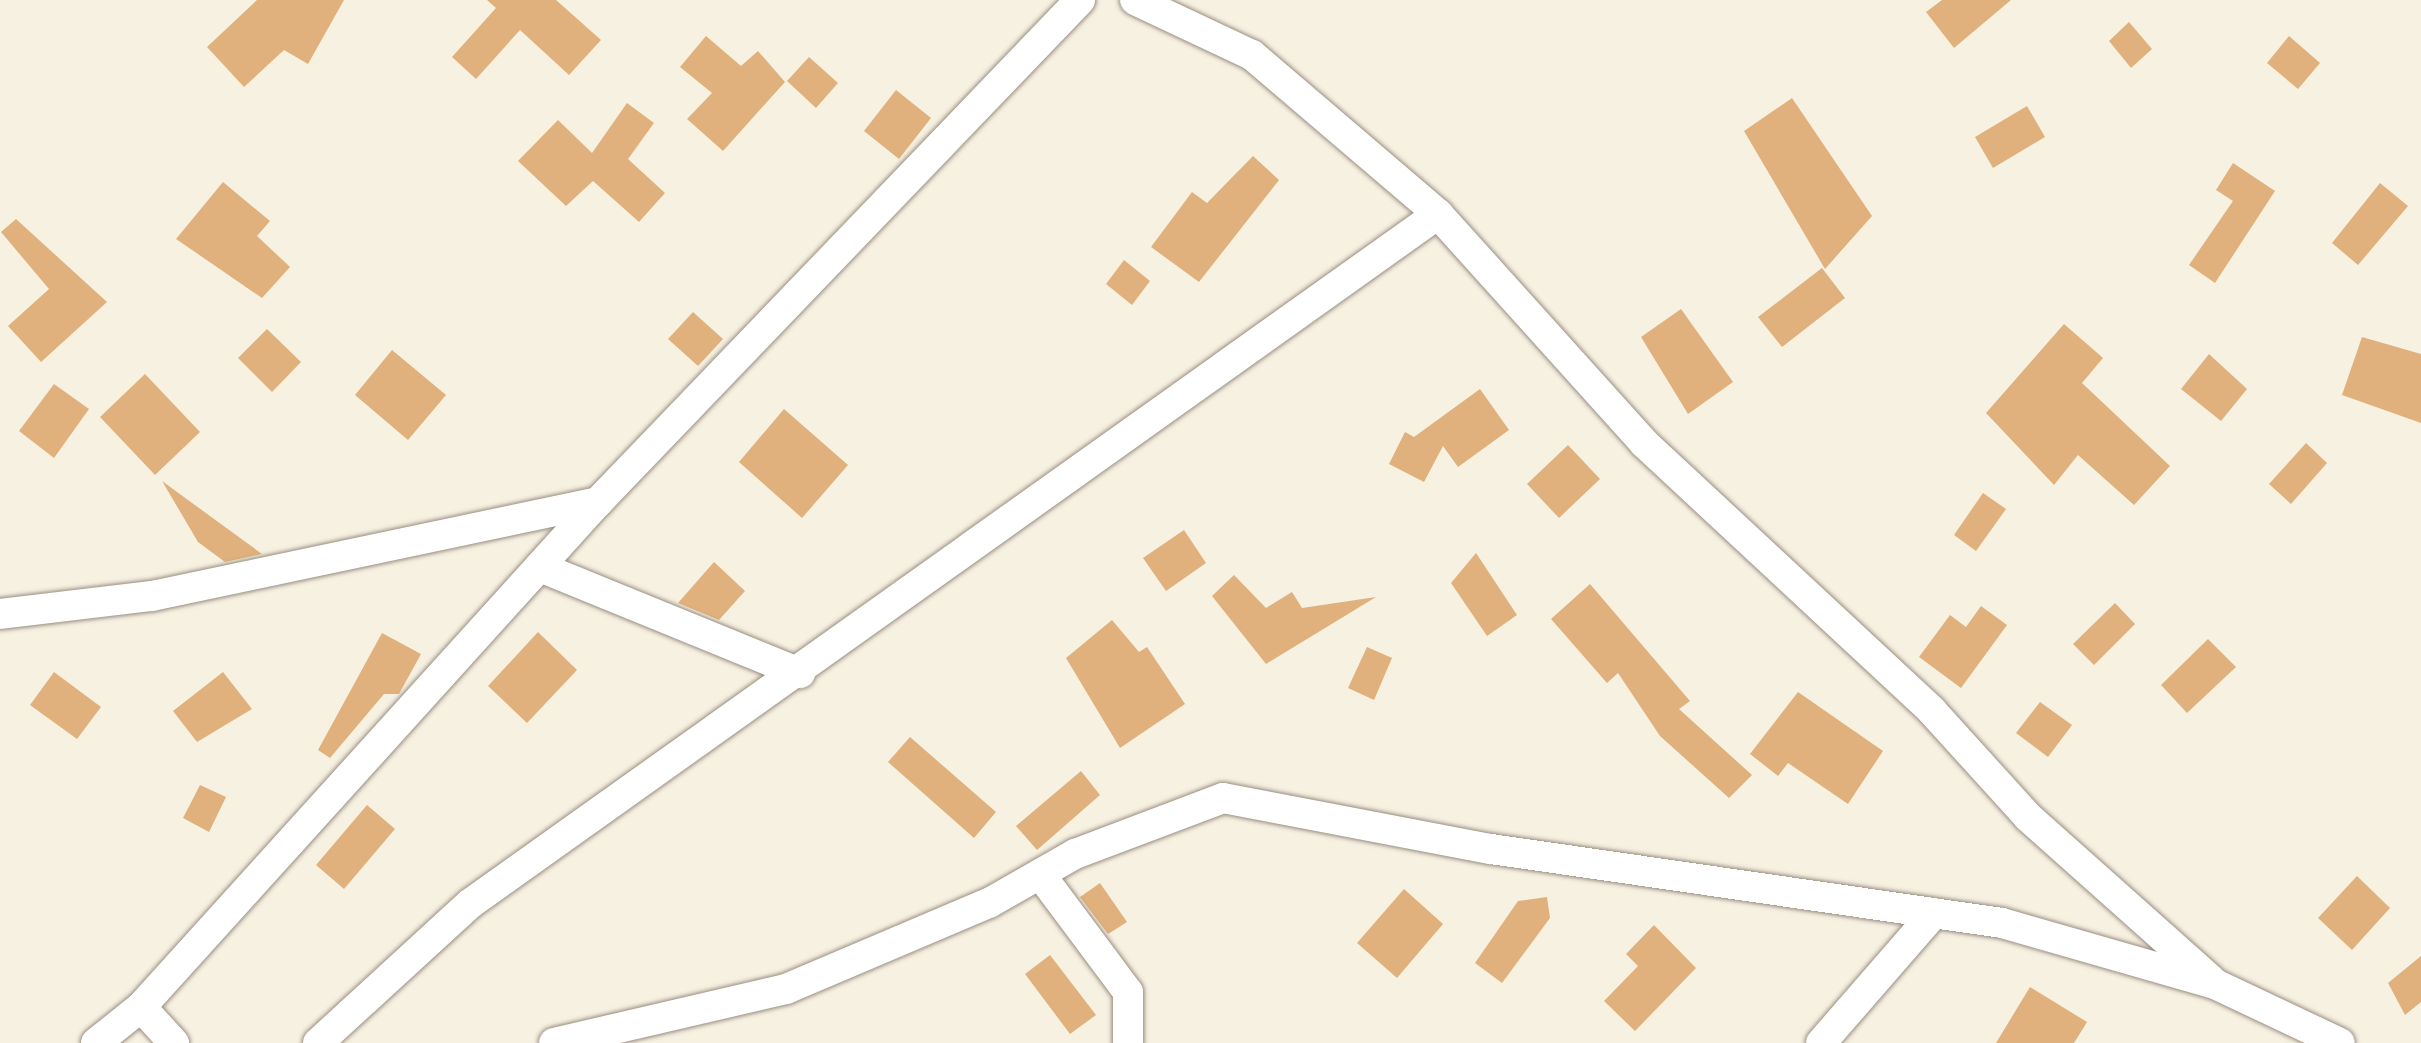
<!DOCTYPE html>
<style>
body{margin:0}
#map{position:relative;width:2421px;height:1043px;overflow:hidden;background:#f7f1e2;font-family:"Playpen Sans",sans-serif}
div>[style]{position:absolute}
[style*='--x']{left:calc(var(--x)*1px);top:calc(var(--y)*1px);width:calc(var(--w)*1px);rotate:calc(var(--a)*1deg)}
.building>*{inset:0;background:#e0b17c}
.roads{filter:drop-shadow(0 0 2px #998e80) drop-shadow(0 0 2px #998e80)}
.street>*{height:30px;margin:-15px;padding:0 15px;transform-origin:15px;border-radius:15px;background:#fff}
span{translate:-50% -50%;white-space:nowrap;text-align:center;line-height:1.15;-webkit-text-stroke:8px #fff;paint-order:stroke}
</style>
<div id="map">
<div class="building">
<div style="clip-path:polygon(257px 0,344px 0,308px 64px,284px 50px,244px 87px,207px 47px)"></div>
<div style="clip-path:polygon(487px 0,556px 0,601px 40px,569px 75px,520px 30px,476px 79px,452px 57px,496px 8px)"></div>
<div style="clip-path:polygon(1942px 0,2011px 0,1954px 48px,1926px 12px)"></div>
<div style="clip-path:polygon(2129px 22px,2152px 49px,2131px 68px,2109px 41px)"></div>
<div style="clip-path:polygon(706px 36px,741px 66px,758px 51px,785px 82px,723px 151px,687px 119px,712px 93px,680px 67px)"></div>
<div style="clip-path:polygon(2289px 36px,2320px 63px,2298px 89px,2267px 63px)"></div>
<div style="clip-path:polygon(809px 57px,838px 83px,816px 108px,787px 81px)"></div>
<div style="clip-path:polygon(896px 90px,931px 118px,899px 159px,864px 131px)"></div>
<div style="clip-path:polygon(1792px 98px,1872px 216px,1825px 269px,1744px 131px)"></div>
<div style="clip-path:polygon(627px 103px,654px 123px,628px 159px,665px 193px,639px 222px,593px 181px,566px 206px,518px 161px,558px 120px,592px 153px)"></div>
<div style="clip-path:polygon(2027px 106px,2045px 137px,1993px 168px,1975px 137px)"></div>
<div style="clip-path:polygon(1253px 156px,1279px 180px,1199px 282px,1151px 247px,1192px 192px,1207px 203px)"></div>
<div style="clip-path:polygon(2233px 163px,2275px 191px,2215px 283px,2189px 265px,2233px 201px,2216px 190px)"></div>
<div style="clip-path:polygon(223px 182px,270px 221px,257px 236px,290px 267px,262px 298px,176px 239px)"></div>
<div style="clip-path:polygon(2380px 183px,2408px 206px,2358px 265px,2332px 243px)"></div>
<div style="clip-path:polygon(16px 219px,107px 302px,41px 362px,8px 326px,49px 289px,1px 232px)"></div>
<div style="clip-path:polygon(1124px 260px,1150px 281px,1132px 305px,1106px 284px)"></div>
<div style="clip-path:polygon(1822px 268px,1845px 298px,1782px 347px,1758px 317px)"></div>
<div style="clip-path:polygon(1681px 309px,1733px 382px,1688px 414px,1641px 337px)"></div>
<div style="clip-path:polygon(693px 312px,723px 339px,698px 366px,668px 339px)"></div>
<div style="clip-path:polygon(2064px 324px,2103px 358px,2082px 383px,2170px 466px,2134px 505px,2078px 455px,2054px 485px,1986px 413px)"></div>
<div style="clip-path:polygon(267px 329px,301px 362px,272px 392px,238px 358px)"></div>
<div style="clip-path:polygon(2362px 337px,2421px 354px,2421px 423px,2342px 395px)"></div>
<div style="clip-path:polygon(392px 350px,446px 395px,408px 440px,355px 395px)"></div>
<div style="clip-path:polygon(2209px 354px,2247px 389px,2221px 421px,2181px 389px)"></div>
<div style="clip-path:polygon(145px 374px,200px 432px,155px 475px,100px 417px)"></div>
<div style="clip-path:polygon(54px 384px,89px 409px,54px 458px,19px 431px)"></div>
<div style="clip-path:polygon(1480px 389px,1509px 430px,1458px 467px,1443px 446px,1424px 482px,1389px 464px,1405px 432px,1414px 437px)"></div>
<div style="clip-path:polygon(784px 409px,848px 465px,802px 518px,739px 462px)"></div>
<div style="clip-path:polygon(2306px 443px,2327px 463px,2291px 504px,2269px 484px)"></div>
<div style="clip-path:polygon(1568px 445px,1600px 479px,1559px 518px,1527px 484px)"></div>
<div style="clip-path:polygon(162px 481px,262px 554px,225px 562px,198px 542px)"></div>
<div style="clip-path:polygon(1983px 493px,2006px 509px,1976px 551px,1954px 535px)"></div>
<div style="clip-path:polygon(1184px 530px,1206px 563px,1166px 591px,1143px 558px)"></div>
<div style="clip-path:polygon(1476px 553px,1517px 615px,1487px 636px,1451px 583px)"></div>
<div style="clip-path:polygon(714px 562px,745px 591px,719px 620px,678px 603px)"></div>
<div style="clip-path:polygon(1234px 575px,1266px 608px,1292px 592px,1302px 608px,1376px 597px,1266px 664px,1212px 596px)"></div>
<div style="clip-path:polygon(1590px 584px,1690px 701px,1679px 709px,1752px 775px,1729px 798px,1660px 736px,1618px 673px,1607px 683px,1551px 619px)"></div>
<div style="clip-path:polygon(2115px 603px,2135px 624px,2094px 665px,2073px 644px)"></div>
<div style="clip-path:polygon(1981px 606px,2007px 625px,1961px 688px,1919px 657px,1950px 615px,1966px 627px)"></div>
<div style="clip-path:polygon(1112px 620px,1139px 652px,1147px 647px,1185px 704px,1120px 748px,1066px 658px)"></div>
<div style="clip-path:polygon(538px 632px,577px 670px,527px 723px,488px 686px)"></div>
<div style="clip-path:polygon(382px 633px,421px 654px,399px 694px,384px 694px,330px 758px,318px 750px)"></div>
<div style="clip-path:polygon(2208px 639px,2236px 667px,2187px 713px,2161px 685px)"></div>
<div style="clip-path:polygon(1367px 647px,1392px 658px,1374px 700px,1348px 688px)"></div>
<div style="clip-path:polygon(54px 672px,101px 707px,77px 739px,30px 705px)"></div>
<div style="clip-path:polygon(223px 672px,252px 709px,197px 742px,173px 711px)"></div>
<div style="clip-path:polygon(1798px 692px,1883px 751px,1848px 804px,1788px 763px,1778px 776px,1750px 754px)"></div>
<div style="clip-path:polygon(2040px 702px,2072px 725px,2048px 757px,2016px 733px)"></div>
<div style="clip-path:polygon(910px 737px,996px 812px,974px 838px,888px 762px)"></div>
<div style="clip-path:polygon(1081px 771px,1100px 795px,1037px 850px,1016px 826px)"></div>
<div style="clip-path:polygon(200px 785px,226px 797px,209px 832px,183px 818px)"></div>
<div style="clip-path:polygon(367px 805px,395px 829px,344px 889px,316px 865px)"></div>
<div style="clip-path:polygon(2357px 876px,2390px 908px,2352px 950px,2318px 918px)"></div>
<div style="clip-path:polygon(1100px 883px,1127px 922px,1108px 934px,1080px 897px)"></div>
<div style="clip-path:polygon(1404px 889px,1443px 924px,1397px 978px,1357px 943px)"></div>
<div style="clip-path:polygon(1547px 897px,1550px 918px,1502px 983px,1475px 963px,1518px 901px)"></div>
<div style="clip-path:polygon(1654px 925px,1696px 968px,1635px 1031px,1604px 1001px,1638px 966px,1626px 954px)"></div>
<div style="clip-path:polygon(1050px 955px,1096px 1015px,1070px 1034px,1025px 974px)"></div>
<div style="clip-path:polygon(2421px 956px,2421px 1002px,2405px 1015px,2388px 983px)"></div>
<div style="clip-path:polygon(2030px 987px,2087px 1022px,2074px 1043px,1996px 1043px)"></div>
</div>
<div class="roads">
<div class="street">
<div style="--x:1135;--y:0;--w:129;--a:25.2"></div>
<div style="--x:1252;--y:55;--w:245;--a:40.5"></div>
<div style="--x:1438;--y:214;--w:308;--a:48"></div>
<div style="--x:1644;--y:443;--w:393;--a:42.9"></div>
<div style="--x:1932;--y:711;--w:143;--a:47.8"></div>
<div style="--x:2028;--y:817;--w:244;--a:41.7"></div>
<div style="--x:540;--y:567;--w:281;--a:22.2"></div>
<div style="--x:0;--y:614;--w:153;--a:-6.8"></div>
<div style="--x:152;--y:596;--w:456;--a:-11.9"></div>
<div style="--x:1040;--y:874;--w:147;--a:53.3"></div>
<div style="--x:1128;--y:992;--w:51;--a:90"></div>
<div style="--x:141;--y:1007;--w:49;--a:47.5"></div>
<div style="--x:96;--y:1043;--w:58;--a:-38.7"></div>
<div style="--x:141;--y:1007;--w:681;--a:-47.86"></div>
<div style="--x:598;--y:502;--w:696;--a:-46.16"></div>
<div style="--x:318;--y:1043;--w:207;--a:-42.5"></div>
<div style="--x:471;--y:903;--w:1187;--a:-35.47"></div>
<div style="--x:554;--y:1043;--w:238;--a:-13.1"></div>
<div style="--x:786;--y:989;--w:220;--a:-23"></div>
<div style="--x:989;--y:903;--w:99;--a:-29.7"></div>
<div style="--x:1075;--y:854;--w:158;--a:-20.7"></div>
<div style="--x:1223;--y:798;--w:273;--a:10.8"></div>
<div style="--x:1491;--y:849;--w:516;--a:8.24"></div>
<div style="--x:2002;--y:923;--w:222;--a:16"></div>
<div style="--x:2215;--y:984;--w:138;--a:25.3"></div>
<div style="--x:1821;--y:1043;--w:172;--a:-49"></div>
</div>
</div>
</div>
